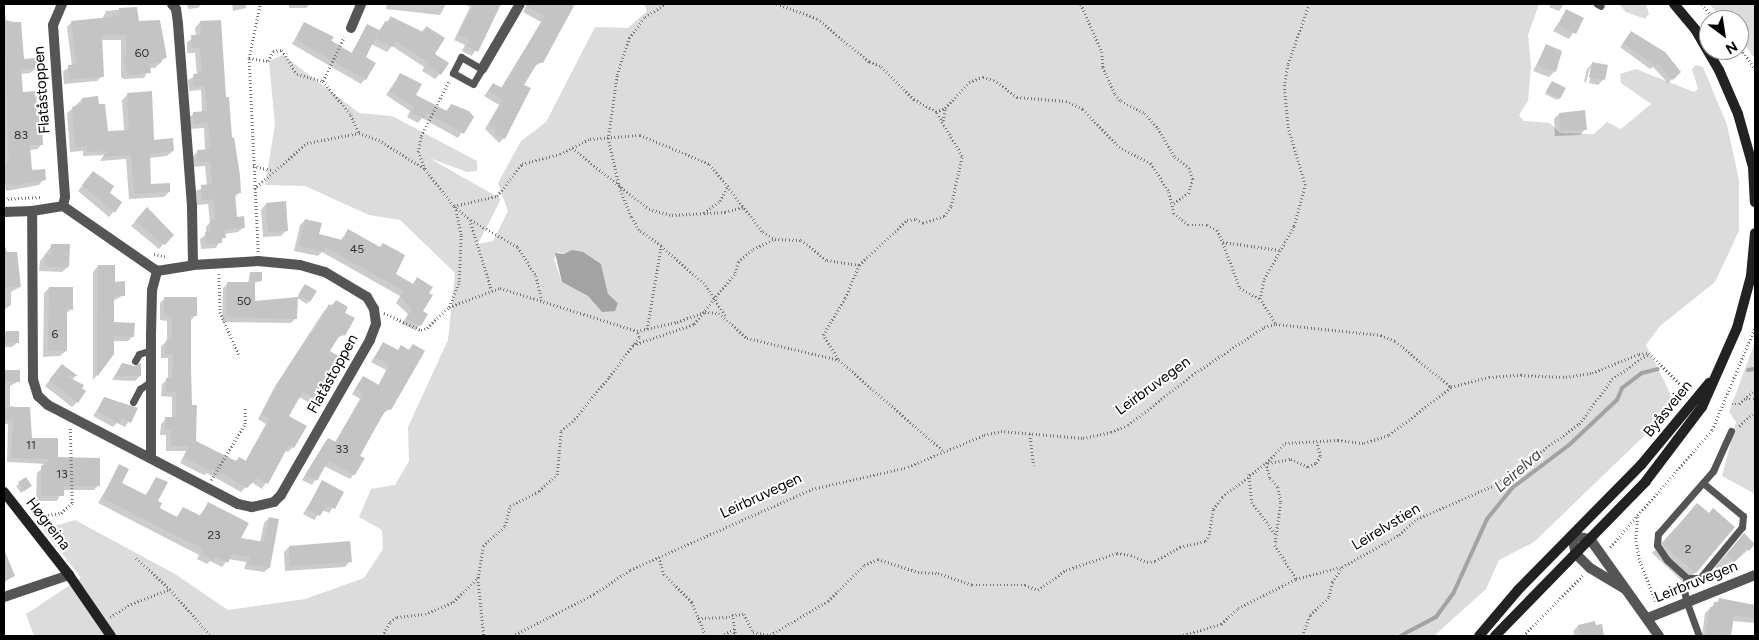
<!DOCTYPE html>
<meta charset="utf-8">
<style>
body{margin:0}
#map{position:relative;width:1759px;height:640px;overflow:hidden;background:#fff;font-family:Figtree,sans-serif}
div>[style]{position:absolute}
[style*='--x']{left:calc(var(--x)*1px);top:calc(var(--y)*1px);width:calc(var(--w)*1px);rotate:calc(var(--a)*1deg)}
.green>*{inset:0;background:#dcdcdc}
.water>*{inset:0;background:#a3a3a3}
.shadow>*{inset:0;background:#0003}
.stream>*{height:4px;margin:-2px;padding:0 2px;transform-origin:2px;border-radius:2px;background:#a3a3a3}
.building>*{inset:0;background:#c4c4c4}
.path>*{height:2.5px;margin-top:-1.25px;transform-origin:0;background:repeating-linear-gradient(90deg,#777 0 1px,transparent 0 3.5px)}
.lane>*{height:7px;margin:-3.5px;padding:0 3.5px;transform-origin:3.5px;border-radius:3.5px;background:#555}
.street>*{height:10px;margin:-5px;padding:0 5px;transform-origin:5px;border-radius:5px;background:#555}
.secondary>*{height:10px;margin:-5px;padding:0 5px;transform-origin:5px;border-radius:5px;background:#222}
span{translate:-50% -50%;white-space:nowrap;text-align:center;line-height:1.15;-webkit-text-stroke:4px #fff;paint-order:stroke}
.number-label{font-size:12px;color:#313131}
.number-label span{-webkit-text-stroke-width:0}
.street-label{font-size:15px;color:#000}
.water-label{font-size:16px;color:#444;font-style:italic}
.frame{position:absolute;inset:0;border:5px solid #000;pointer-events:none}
.north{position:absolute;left:1699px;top:10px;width:50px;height:50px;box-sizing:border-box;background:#fff;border:1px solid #999;border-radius:50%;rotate:149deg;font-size:14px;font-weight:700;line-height:20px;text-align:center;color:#000}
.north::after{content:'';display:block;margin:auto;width:18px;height:22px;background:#000;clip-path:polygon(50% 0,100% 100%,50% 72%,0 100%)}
</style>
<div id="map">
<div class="green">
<div style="clip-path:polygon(evenodd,644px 4px,1539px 4px,1528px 35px,1531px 67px,1528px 101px,1519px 115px,1524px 121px,1550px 123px,1560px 133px,1594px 134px,1607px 122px,1621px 129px,1651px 104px,1621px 83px,1620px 74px,1636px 69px,1694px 92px,1698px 89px,1692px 69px,1696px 65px,1703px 67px,1727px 125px,1739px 180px,1739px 231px,1715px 282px,1660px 326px,1646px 345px,1671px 395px,1668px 413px,1534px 542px,1499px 560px,1486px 589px,1434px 636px,1411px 636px,1404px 631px,1395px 636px,34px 636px,26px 614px,81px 578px,43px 529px,75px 520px,175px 574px,228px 610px,305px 599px,364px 578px,383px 549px,382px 530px,359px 517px,371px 489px,395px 485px,409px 461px,408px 427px,448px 340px,455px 273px,400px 220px,369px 215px,305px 186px,265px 185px,275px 125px,269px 61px,283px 55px,359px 113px,392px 116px,477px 161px,477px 171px,467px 172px,429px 158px,501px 199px,478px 244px,472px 242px,478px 244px,493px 241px,508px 211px,498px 183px,521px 141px,546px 122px,595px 27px,628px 28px,647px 11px,644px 4px,558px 252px,601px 264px,608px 294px,618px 303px,602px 312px,588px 296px,562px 282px,554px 259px,558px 252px)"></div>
<div style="clip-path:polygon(1619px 4px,1646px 4px,1649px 14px,1645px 19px,1626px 12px)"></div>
<div style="clip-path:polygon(1709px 4px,1755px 4px,1755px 59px,1739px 37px,1739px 20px,1724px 20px)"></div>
<div style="clip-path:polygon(1755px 342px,1755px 494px,1722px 476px,1736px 422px,1729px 412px)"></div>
</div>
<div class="water">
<div style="clip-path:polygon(572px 250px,583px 252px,601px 264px,608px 294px,618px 303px,615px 311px,602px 312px,588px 296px,562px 282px,555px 253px,564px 254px)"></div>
</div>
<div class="shadow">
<div style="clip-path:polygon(4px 4px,6px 20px,20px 23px,23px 60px,36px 68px,30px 73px,20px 74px,22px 93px,46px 126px,41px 131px,42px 144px,37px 149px,29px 150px,31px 172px,44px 179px,39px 185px,7px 191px,4px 188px)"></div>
<div style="clip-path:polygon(187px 4px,202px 4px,198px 8px,188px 9px)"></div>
<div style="clip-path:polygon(232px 4px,246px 4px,246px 8px,233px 11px)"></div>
<div style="clip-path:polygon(289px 4px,310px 4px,306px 8px,289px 8px)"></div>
<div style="clip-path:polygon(387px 4px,446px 4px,440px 15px,386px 9px)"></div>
<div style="clip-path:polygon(464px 4px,501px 4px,472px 56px,462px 51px,465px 45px,454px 40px,470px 7px)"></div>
<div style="clip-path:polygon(527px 4px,573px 4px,542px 62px,533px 67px,523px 85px,504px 138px,499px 143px,485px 129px,499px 105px,484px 96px,493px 84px,501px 88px,541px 22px,523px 12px)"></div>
<div style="clip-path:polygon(1551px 4px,1564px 4px,1559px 11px,1549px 7px)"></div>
<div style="clip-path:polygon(136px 8px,137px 23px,166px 57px,155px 68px,149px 68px,144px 78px,124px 79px,121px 77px,121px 40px,101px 40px,102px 76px,97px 81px,64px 84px,63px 71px,72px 66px,67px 27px,72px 22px,102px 19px,106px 11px)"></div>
<div style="clip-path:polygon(1567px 10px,1583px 18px,1569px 39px,1553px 31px)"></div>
<div style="clip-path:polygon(390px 18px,420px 33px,426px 27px,443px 38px,433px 54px,440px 74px,435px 79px,422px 71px,424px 67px,392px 46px,387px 52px,371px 44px,364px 57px,365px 79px,361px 84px,292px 44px,305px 23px,351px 54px,367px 26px,378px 31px)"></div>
<div style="clip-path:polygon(200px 22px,225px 99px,240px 192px,234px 198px,236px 218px,244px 227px,238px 232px,224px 234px,216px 248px,201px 249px,200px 239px,206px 234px,206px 227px,210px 222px,208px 204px,197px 205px,196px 191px,207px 186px,205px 166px,193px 167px,192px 157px,198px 151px,205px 151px,204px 128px,189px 129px,188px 118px,194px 113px,202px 112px,201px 90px,189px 91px,188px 80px,197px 75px,195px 53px,187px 53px,187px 42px,196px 36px,195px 28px)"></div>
<div style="clip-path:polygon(1631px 33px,1680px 72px,1668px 83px,1653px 67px,1650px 69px,1620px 47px)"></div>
<div style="clip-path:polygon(1546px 46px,1561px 52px,1554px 72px,1549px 77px,1533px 71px)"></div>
<div style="clip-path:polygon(evenodd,1593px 63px,1604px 79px,1598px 85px,1584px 82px,1587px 69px,1593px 63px,1590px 68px,1592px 68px,1589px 83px,1586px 82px,1590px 68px)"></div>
<div style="clip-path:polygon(400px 74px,415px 96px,446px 111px,452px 105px,458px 107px,472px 117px,458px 138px,422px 118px,418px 123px,407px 117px,410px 111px,386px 95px)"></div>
<div style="clip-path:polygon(1550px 85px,1559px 98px,1557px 100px,1545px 94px)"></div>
<div style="clip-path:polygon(127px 95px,152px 141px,173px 151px,167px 156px,149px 158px,150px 185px,169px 192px,164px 197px,129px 199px,126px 159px,100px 161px,104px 155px,83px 156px,83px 151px,70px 152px,67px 113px,73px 108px,82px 99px,106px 132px,124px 131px,122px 100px)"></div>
<div style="clip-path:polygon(1559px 114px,1585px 129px,1580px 135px,1555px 136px,1554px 119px)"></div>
<div style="clip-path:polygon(93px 172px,108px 193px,121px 202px,109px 217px,78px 191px)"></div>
<div style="clip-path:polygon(266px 204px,287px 230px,281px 236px,263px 237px,261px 210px)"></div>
<div style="clip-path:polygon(147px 209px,172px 235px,159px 249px,131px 226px)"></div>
<div style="clip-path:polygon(305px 220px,317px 235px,340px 241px,348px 231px,394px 274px,412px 285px,417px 279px,427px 293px,420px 325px,415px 330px,402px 324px,408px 314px,396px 303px,400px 296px,322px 252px,318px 256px,294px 251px,300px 225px)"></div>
<div style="clip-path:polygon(4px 243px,16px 276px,20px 276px,20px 287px,11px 292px,11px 305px,4px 310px)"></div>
<div style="clip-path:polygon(52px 245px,68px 267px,62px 272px,39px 271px,40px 261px)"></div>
<div style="clip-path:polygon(98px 266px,124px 295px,113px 301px,113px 324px,133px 336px,128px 341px,113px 341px,113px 354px,93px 380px,93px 272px)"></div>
<div style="clip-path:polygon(250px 273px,261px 281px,254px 283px,253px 302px,296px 298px,296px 318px,291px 323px,222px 322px,223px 288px,228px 283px,248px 283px)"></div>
<div style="clip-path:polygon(49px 288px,71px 309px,65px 315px,66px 351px,60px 356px,43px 357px,44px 293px)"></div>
<div style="clip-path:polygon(303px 288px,315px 292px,307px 304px,297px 298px)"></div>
<div style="clip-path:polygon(165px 298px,195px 316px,190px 321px,191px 406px,195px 442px,235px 462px,245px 462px,266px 424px,258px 419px,274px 388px,324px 311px,336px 301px,343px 314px,344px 335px,337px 338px,328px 352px,342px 359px,310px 403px,299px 397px,288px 417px,293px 447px,288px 452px,285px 451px,262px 489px,251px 482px,241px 492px,207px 473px,204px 475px,180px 463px,186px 451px,166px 451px,166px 435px,160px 435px,161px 424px,166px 419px,172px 419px,172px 397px,161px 396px,162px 384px,168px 379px,168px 358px,161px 358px,161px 346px,167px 341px,167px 321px,160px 320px,160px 303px)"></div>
<div style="clip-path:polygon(4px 332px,18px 333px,18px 342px,12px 347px,4px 347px,4px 359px)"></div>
<div style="clip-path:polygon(383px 343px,397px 351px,401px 347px,408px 351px,413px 345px,390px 409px,383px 413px,358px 456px,354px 474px,350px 479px,324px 466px,312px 485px,302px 480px,324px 444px,328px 439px,335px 442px,360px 399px,352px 394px,359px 382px,363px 377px,378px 386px,386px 370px,371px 362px)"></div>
<div style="clip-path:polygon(122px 364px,135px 368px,140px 376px,135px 381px,112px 380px)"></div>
<div style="clip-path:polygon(62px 365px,76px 376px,72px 380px,80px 388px,77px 402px,72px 407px,45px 386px)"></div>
<div style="clip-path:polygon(4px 371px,19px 372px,19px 381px,10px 386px,10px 406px,29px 409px,31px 439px,99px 485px,94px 490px,63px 490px,57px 501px,36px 501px,37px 473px,47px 464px,7px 462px,8px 424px,4px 424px)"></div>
<div style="clip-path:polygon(105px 397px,136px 409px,125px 427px,117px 423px,113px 427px,93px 416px)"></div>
<div style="clip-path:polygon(120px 466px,121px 484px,145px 496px,157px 478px,158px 509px,176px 518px,183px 508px,199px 516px,208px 504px,239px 539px,260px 542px,264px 523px,269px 518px,269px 568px,264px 572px,244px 569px,246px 562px,228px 559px,222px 567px,210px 561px,207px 564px,197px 559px,199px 555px,98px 503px)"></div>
<div style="clip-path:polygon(26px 479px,28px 488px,21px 493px,16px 486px)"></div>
<div style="clip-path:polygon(323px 482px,342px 493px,329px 513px,322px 510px,314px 520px,303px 514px)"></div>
<div style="clip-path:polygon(1697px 505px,1696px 572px,1684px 583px,1652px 553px)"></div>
<div style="clip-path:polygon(1744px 534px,1748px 550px,1722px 573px,1715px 567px)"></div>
<div style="clip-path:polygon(289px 547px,350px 561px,345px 567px,285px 571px,284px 552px)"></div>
<div style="clip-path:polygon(7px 560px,14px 575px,4px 583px,4px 561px)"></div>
<div style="clip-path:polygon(1719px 600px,1755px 605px,1755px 623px,1732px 621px,1730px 636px,1702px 636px,1705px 613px)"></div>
<div style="clip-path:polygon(1601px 625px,1603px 636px,1574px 636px,1573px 631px,1578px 626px)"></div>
</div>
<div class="stream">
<div style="--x:1748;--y:370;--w:7;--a:-8"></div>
<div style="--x:1400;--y:636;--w:41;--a:-27.8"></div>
<div style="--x:1436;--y:617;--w:29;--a:-54"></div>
<div style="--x:1453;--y:594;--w:82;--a:-65.6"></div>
<div style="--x:1487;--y:519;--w:40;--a:-51"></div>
<div style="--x:1512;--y:488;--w:71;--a:-37"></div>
<div style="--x:1569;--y:445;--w:66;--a:-43.2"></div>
<div style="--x:1617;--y:400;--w:13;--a:-67"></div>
<div style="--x:1622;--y:388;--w:25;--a:-37"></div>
<div style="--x:1642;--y:373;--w:16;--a:-14"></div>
</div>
<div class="building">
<div style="clip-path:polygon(474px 4px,501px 4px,478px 52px,466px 46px,469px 40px,458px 35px)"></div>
<div style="clip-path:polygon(527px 4px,575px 4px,543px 63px,538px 62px,524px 85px,531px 88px,505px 139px,494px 133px,497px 129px,489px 124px,503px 100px,488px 91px,493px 83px,502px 88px,545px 16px,526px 6px)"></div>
<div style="clip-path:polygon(137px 7px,139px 21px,160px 20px,167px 58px,161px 58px,161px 63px,150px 64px,151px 73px,129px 75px,126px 71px,124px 56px,127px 56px,126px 35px,102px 35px,104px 77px,69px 79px,68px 65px,77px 64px,71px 21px,120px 16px,119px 8px)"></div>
<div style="clip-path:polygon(1566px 9px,1584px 18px,1576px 34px,1558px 25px)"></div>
<div style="clip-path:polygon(390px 16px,425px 33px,426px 26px,445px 38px,435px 54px,449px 63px,441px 75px,426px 65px,428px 62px,396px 41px,393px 47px,376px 39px,385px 21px,390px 23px)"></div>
<div style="clip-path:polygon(221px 20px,226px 97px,229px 97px,232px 138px,234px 137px,240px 175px,241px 193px,235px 193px,237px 217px,244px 216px,245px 228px,225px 229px,226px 238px,222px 238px,222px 243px,206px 244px,205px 232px,211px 232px,210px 220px,215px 220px,213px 199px,202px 200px,201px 185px,212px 184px,210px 162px,198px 162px,197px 150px,211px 149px,208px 123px,194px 124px,193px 112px,207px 111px,205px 86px,194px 86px,193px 74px,202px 73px,200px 48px,192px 48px,191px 35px,201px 35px,200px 21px)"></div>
<div style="clip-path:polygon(21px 22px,24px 59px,36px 58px,37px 68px,21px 69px,23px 92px,36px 91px,37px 112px,47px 111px,47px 126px,42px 126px,43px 145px,30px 145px,32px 170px,45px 169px,46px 180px,11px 186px,11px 183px,4px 183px,4px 164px,9px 163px,4px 23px)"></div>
<div style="clip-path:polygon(304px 22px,334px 37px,331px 41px,352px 53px,367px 24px,379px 30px,366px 57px,376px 63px,366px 80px,295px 39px)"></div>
<div style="clip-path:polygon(1631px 31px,1665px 52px,1681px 72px,1673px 80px,1657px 63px,1655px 66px,1623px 43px)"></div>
<div style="clip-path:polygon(1546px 44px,1562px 51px,1556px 72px,1537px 65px)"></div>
<div style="clip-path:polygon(1592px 62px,1608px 65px,1605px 80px,1589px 77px)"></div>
<div style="clip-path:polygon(400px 73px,422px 84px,416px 95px,447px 111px,451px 104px,469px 111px,474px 117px,464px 134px,427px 113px,424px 118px,411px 112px,414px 106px,390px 92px)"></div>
<div style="clip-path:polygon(1552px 81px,1566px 88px,1560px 99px,1546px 91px)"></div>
<div style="clip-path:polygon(152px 91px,154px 140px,173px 138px,174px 151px,150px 154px,151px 184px,170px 183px,170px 192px,134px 194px,131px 155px,103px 157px,108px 151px,87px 152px,87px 146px,75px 147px,72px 107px,82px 104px,82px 98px,98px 96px,99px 104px,105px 104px,108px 131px,129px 130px,127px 93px)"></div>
<div style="clip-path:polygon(1585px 110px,1587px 130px,1560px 131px,1559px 113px)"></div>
<div style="clip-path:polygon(93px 171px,114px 186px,110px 193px,122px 202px,115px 213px,82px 185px)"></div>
<div style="clip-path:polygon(286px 201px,288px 231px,268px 232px,266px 203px)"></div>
<div style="clip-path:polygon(147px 207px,174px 235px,165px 245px,135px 221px)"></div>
<div style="clip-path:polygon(305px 219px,322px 223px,319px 234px,342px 240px,348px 229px,380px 247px,383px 243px,405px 255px,396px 274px,413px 284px,417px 277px,433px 287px,429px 293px,433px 295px,423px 311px,428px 314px,421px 326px,406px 319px,412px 309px,400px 297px,404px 291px,325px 247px,324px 252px,299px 246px)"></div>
<div style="clip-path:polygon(51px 244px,70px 244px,69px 267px,45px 266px,45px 255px,51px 255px)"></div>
<div style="clip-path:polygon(4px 252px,17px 252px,21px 287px,4px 287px)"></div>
<div style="clip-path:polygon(98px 265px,115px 265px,115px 282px,125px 281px,125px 296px,114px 296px,114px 322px,135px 323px,134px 337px,114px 336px,114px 354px,97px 377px)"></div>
<div style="clip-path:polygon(250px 272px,262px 272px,262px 281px,250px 281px)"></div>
<div style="clip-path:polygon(227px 282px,255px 282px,255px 301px,298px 297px,297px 319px,227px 317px)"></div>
<div style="clip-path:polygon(305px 284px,317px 291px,310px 302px,298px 295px)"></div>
<div style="clip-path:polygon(49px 287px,73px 287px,73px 310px,67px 309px,67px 351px,48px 351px)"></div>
<div style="clip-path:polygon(164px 297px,197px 297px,197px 316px,191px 316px,191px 367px,192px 405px,197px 405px,196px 441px,236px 461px,239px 457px,246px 461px,270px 418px,262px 414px,279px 381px,310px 333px,312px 334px,329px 304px,332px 306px,336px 300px,348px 307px,345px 313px,355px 318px,345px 336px,341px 333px,330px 351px,343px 359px,316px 399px,304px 392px,301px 395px,289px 416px,307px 426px,294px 448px,289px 445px,268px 484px,257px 478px,247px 488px,212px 468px,210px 471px,184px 457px,190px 446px,171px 446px,171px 430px,165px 430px,165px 417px,176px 417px,176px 392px,166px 391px,166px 378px,172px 378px,173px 354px,165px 354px,166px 340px,172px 340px,172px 316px,164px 315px)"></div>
<div style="clip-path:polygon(6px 331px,19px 331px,19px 343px,6px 343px)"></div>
<div style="clip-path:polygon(383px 342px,398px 350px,401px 345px,409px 350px,413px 344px,425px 351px,391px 410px,387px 408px,372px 434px,360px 456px,365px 458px,355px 475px,328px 461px,317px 481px,305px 475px,328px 438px,336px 442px,364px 394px,356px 389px,363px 376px,379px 385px,390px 365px,375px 357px)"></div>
<div style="clip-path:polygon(122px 363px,135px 366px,141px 363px,141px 376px,115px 376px)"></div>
<div style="clip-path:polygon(62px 364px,78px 376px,66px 376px,84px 385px,82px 388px,86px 391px,78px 403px,49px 380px)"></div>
<div style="clip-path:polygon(4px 370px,20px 370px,20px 382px,4px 381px)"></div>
<div style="clip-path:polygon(104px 397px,138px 408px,131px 423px,122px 418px,119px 423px,97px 411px)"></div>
<div style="clip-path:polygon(4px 407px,30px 407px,32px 438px,58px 438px,58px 457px,100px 458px,100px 486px,64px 486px,64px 496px,41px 496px,41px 466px,51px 459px,11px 458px,13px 419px,4px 420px)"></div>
<div style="clip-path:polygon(119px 464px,129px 469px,122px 483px,146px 495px,156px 477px,168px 482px,158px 501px,162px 503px,160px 508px,177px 517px,183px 507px,201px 516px,208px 502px,249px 523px,241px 538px,264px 542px,269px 517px,279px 519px,270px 568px,248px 564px,250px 557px,232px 554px,228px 563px,215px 556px,213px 560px,201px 554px,203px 549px,102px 498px)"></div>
<div style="clip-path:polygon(26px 477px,32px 486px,24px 491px,18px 482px)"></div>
<div style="clip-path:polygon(322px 480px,344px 492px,335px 509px,327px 505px,320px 516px,307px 509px)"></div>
<div style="clip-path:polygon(1697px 503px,1709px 513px,1713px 508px,1735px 527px,1696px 573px,1662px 544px)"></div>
<div style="clip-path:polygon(1744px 533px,1755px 544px,1749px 551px,1746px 548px,1734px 562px,1726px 555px)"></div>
<div style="clip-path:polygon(350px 541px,352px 562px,290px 566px,289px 546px)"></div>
<div style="clip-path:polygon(4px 549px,15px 576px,4px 581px)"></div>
<div style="clip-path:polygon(1719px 598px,1755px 605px,1755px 618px,1734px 616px,1731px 636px,1706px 636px,1710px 607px,1713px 607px,1714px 602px,1718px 602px)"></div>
<div style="clip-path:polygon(1595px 621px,1596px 625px,1602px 624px,1604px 636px,1580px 636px,1578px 625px)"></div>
</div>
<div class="path">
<div style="--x:1081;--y:4;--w:52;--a:66.4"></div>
<div style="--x:1102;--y:52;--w:15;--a:86"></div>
<div style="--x:1103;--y:67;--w:30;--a:66"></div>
<div style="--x:1115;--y:94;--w:9;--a:49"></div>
<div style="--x:1121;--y:101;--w:27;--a:27"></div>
<div style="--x:1145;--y:113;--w:20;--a:49"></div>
<div style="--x:1158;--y:128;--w:34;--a:60"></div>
<div style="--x:1175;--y:157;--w:18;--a:38"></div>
<div style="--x:1189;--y:168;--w:12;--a:70"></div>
<div style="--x:1193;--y:179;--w:15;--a:106"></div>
<div style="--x:1189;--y:193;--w:21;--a:145"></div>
<div style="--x:1702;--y:4;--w:21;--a:49"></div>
<div style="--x:1739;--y:46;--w:28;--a:55"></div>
<div style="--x:249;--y:58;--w:19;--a:9"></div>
<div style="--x:268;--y:61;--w:11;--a:-63"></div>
<div style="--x:273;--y:51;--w:9;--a:-6"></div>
<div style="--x:282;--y:50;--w:28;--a:58"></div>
<div style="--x:297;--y:74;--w:27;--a:15"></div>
<div style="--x:323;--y:81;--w:44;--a:50.5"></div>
<div style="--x:351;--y:115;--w:20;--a:66"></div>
<div style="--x:323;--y:81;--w:49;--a:-64.5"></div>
<div style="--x:936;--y:112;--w:10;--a:-24"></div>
<div style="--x:945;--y:108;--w:35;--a:-47"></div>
<div style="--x:969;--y:82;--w:15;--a:-20"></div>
<div style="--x:983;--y:77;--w:11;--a:15"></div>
<div style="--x:994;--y:80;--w:29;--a:36"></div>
<div style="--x:1017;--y:97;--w:49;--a:4.7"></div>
<div style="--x:1066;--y:101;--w:19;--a:25"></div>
<div style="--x:1083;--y:109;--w:52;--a:46.5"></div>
<div style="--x:1119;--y:147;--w:36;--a:27"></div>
<div style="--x:1151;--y:163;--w:34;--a:58"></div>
<div style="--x:1169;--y:192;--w:22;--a:77"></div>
<div style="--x:1174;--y:213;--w:18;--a:41"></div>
<div style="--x:1188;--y:225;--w:19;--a:0"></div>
<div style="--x:1207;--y:225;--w:11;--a:27"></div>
<div style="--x:1217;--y:230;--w:13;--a:63"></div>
<div style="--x:1223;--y:242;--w:58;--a:8"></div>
<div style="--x:943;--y:121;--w:13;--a:-81"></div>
<div style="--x:572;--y:148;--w:98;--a:38.4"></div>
<div style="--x:649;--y:209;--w:24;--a:15"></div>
<div style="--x:672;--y:215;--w:53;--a:-3.2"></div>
<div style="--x:725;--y:212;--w:20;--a:-15"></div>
<div style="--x:253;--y:166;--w:19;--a:12"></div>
<div style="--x:425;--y:169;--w:47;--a:51.9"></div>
<div style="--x:454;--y:206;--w:21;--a:41"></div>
<div style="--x:470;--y:220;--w:74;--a:72.8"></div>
<div style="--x:254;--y:189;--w:70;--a:-41"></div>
<div style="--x:307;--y:143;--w:53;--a:-10.9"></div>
<div style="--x:359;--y:133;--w:21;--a:19"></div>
<div style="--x:379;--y:140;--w:54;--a:32.2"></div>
<div style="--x:425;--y:169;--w:18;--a:-112"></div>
<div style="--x:418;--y:152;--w:16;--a:-79"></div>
<div style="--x:421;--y:136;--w:62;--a:-63"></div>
<div style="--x:4;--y:199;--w:37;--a:-3"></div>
<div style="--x:454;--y:206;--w:44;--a:-13.1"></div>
<div style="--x:497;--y:196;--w:41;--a:-52"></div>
<div style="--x:522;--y:164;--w:39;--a:-15"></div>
<div style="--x:560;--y:154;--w:34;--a:-27"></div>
<div style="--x:590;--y:139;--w:50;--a:-4.6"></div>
<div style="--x:640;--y:135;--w:76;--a:22.5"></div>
<div style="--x:710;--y:164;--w:86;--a:52.1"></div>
<div style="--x:763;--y:232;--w:14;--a:30"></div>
<div style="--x:775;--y:239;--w:26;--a:2"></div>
<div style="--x:801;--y:240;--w:33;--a:38"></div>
<div style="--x:827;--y:260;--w:32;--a:9"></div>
<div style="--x:859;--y:265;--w:66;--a:-43.2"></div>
<div style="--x:907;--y:220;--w:9;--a:-6"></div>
<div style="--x:916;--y:219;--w:8;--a:30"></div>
<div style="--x:923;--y:223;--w:22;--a:-18"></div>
<div style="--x:944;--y:216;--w:12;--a:-55"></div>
<div style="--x:951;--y:206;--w:51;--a:-77.6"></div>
<div style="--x:962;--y:156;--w:51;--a:-120.6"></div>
<div style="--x:936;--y:112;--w:25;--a:-151"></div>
<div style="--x:914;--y:100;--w:48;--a:-135"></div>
<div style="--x:880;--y:66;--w:12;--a:-160"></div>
<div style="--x:869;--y:62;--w:67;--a:-140.4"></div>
<div style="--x:817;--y:19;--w:44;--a:-159.9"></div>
<div style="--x:704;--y:213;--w:20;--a:-37"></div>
<div style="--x:720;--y:201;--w:18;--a:-63"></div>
<div style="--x:471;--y:220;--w:54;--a:29.9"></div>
<div style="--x:518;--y:247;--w:34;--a:58"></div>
<div style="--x:536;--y:276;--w:25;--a:76"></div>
<div style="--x:1223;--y:243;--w:48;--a:69.3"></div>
<div style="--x:1240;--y:288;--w:23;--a:29"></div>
<div style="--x:661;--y:246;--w:60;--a:40.9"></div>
<div style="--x:706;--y:285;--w:36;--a:58"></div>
<div style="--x:258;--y:252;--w:194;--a:-92.7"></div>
<div style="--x:249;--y:58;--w:55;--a:-78.5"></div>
<div style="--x:154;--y:254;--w:14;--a:12"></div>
<div style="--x:219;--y:274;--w:38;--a:88"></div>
<div style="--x:220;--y:312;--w:49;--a:66"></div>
<div style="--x:449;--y:307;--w:27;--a:-68"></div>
<div style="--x:459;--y:282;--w:47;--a:-87.6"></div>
<div style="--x:461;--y:235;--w:29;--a:-102"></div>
<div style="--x:384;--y:313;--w:41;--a:24.7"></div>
<div style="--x:421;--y:330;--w:6;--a:-18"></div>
<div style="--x:427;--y:328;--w:30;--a:-44"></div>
<div style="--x:449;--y:307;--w:54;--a:-20.4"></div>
<div style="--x:500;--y:288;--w:144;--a:17.4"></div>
<div style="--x:637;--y:331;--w:41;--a:-12.7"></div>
<div style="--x:677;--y:322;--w:30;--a:-20"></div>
<div style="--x:705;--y:312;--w:14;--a:4"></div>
<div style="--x:719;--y:313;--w:38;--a:42"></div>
<div style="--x:747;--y:338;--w:95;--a:13.4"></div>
<div style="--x:839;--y:360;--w:137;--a:41.1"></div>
<div style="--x:1275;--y:323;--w:28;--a:-122"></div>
<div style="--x:1260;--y:299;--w:20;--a:-79"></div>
<div style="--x:1264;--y:279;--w:61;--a:-60.5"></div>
<div style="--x:1294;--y:226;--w:42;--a:-75"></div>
<div style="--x:1305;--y:185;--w:59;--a:-106.6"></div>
<div style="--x:1288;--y:128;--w:42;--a:-95.4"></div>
<div style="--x:1284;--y:86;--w:22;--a:-80"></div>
<div style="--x:1288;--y:64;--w:64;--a:-70.7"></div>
<div style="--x:647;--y:329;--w:84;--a:-80.4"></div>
<div style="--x:661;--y:246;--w:27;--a:-144"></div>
<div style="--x:639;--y:230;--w:15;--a:-122"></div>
<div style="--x:631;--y:217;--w:32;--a:-112"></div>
<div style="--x:619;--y:187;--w:49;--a:-102.9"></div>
<div style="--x:608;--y:139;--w:65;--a:-82"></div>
<div style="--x:617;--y:75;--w:39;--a:-72"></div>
<div style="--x:629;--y:38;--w:26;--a:-53"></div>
<div style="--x:645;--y:17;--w:24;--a:-33"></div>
<div style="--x:633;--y:345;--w:65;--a:-19"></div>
<div style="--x:694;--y:324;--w:65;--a:-51.2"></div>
<div style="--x:735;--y:273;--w:11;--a:-75"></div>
<div style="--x:738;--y:262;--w:20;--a:-41"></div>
<div style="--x:753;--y:249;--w:23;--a:-25"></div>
<div style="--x:838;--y:359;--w:28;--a:-122"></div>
<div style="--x:823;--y:335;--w:43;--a:-59.3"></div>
<div style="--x:845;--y:298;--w:36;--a:-67"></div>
<div style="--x:1746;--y:399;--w:9;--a:0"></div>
<div style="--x:1732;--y:404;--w:7;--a:0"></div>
<div style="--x:1739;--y:404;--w:21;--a:-41"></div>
<div style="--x:1739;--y:426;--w:21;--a:-41"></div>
<div style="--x:1030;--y:434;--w:32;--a:83"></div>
<div style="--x:1266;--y:463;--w:16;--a:75"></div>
<div style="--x:1270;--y:478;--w:12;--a:48"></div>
<div style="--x:1278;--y:487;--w:16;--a:79"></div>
<div style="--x:1281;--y:503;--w:42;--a:98.1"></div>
<div style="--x:1275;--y:545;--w:40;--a:58"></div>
<div style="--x:1268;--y:463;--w:23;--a:-10"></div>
<div style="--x:1291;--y:459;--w:19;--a:25"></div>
<div style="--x:1308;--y:467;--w:9;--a:-27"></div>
<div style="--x:1316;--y:463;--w:8;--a:-60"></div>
<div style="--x:1320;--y:456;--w:12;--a:-104"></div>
<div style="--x:1249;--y:474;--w:28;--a:84"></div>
<div style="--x:1252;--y:502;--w:39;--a:54"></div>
<div style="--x:211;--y:480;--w:66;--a:-58.7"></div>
<div style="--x:245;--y:424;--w:17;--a:-90"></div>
<div style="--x:1638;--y:517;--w:24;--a:95"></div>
<div style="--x:1636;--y:541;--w:20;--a:79"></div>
<div style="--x:1640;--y:561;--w:44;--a:68.7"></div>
<div style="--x:42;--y:525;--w:12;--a:-59"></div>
<div style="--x:48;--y:515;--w:13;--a:-9"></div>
<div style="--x:61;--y:513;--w:15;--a:-42"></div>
<div style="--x:72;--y:503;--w:75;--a:-91.5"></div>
<div style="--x:1610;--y:547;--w:155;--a:-48.9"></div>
<div style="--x:1712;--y:430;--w:112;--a:-67.3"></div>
<div style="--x:659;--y:557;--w:18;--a:74"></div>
<div style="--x:664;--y:574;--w:40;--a:45"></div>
<div style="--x:692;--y:602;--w:37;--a:68"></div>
<div style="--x:136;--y:558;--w:46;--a:42.4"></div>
<div style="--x:170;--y:589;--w:62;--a:48.9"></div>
<div style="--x:478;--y:578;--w:58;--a:84.1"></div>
<div style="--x:110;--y:617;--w:25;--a:-32"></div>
<div style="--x:131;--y:604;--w:42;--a:-21"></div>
<div style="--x:698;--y:618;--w:32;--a:-2"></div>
<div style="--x:382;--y:636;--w:16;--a:-60"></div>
<div style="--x:390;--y:622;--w:9;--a:-36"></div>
<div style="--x:397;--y:617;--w:28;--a:-6"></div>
<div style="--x:425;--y:614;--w:30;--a:-23"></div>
<div style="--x:453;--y:602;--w:35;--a:-44"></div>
<div style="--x:478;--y:578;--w:32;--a:-81"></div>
<div style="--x:483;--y:546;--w:30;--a:-42"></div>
<div style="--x:505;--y:526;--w:21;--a:-76"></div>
<div style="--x:510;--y:506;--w:33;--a:-27"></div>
<div style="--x:539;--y:491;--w:24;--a:-42"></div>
<div style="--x:557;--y:475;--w:44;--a:-84.8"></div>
<div style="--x:561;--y:431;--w:14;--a:-39"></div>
<div style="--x:572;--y:422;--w:58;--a:-50.6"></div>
<div style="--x:609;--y:377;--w:50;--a:-53.1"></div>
<div style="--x:639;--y:337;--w:6;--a:-108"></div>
<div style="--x:512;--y:636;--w:92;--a:-27.1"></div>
<div style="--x:594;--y:594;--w:43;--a:-33.7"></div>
<div style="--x:630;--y:570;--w:199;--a:-24"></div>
<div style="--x:812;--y:489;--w:98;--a:-12.9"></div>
<div style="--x:908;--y:467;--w:82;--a:-22.8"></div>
<div style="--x:984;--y:435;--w:17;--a:-13"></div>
<div style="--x:1001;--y:431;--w:82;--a:4.9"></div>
<div style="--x:1083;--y:438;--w:29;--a:-12"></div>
<div style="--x:1111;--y:432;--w:18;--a:-22"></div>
<div style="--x:1128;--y:425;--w:81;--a:-38"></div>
<div style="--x:1192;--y:375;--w:87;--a:-33.7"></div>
<div style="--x:1264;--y:327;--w:12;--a:-14"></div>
<div style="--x:1276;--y:324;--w:106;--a:6"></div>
<div style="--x:1381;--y:335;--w:15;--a:23"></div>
<div style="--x:1395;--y:341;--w:72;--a:39.4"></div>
<div style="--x:1451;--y:387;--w:39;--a:-15"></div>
<div style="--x:1489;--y:377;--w:32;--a:-4"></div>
<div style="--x:1521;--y:375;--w:45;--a:2.5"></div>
<div style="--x:1566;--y:377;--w:26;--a:-9"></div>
<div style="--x:1592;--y:373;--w:51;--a:-22"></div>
<div style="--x:1639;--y:354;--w:10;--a:-6"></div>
<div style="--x:1649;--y:353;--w:49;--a:45"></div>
<div style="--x:721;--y:636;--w:15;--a:-28"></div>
<div style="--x:731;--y:636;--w:5;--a:-37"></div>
<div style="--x:735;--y:633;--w:18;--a:-99"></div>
<div style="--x:732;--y:615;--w:12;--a:-5"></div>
<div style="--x:744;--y:614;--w:20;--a:63"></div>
<div style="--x:753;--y:632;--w:17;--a:10"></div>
<div style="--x:770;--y:635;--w:67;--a:-30.4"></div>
<div style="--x:828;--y:601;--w:51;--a:-45"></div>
<div style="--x:864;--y:565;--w:15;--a:-23"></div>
<div style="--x:878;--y:559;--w:42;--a:18"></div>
<div style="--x:918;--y:572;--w:20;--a:3"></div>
<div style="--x:938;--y:573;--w:36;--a:19"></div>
<div style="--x:972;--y:585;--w:53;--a:0"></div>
<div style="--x:1025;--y:585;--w:14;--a:21"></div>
<div style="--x:1038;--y:590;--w:34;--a:-36"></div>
<div style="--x:1066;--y:570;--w:54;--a:-18.4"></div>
<div style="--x:1117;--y:553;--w:14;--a:8"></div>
<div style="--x:1131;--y:555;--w:17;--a:24"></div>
<div style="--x:1147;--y:562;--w:8;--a:-7"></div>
<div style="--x:1155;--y:561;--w:29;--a:-29"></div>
<div style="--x:1180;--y:547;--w:26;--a:-13"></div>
<div style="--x:1205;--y:541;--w:7;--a:-56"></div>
<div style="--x:1209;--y:535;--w:26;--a:-81"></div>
<div style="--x:1213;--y:509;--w:15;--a:-53"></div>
<div style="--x:1222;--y:497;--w:56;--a:-37.7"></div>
<div style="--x:1266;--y:463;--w:28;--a:-46"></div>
<div style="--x:1285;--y:443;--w:53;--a:-3.2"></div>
<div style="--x:1338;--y:440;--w:26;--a:7"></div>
<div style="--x:1364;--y:443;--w:26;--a:-18"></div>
<div style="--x:1389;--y:435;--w:78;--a:-37.7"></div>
<div style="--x:1180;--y:636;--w:43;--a:-16.3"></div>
<div style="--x:1221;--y:624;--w:23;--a:-43"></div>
<div style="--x:1238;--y:608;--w:65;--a:-26.6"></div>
<div style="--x:1296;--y:579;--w:46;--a:-15.3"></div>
<div style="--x:1302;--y:636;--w:22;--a:-69"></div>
<div style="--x:1310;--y:615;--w:26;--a:-43"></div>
<div style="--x:1329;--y:597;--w:15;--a:-79"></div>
<div style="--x:1332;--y:582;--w:18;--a:-56"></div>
<div style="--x:1342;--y:567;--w:65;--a:-29.3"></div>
<div style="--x:1399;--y:535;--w:24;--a:-42"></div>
<div style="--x:1417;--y:519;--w:85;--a:-23.6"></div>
<div style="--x:1495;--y:485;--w:104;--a:-36"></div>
<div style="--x:1579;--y:424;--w:56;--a:-53.7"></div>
<div style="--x:1612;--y:379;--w:44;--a:-34.8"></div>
<div style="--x:1523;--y:636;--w:86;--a:-45.5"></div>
</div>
<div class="lane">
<div style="--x:1597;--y:4;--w:4;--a:27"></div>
<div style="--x:461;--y:57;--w:24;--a:30"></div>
<div style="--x:482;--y:69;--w:17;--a:121"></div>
<div style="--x:473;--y:84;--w:23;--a:-151"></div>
<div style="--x:453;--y:73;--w:18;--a:-63"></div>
<div style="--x:135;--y:361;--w:8;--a:-60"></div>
<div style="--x:139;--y:354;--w:13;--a:-18"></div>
<div style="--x:133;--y:402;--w:15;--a:-62"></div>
<div style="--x:140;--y:389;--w:12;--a:-35"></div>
<div style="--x:1687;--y:578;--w:13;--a:0"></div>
<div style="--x:1700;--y:578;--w:66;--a:-50.5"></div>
<div style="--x:1742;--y:527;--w:11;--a:-85"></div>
<div style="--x:1743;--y:516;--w:52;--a:-140.5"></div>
<div style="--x:1699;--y:636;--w:37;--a:-110"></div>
<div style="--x:1686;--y:601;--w:12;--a:-99"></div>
<div style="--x:1684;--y:589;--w:11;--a:-75"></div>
<div style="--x:1687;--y:578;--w:27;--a:-138"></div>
<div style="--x:1667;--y:560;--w:18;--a:-124"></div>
<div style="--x:1657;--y:545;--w:11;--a:-85"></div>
<div style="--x:1658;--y:534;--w:84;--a:-48.9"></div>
<div style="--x:1713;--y:471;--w:44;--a:-65.8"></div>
</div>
<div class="street">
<div style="--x:62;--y:4;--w:23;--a:113"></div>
<div style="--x:53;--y:25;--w:172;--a:86"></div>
<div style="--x:65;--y:197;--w:9;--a:103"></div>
<div style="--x:172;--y:4;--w:6;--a:51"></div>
<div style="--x:176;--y:9;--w:15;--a:82"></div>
<div style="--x:178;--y:24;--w:184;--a:85.6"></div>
<div style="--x:192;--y:207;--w:58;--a:89"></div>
<div style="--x:351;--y:28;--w:26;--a:-67"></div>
<div style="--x:482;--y:69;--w:75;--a:-59.7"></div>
<div style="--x:63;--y:206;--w:114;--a:34.7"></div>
<div style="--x:157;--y:271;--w:36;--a:-9"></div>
<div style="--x:193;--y:265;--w:65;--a:-3.5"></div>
<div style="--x:258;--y:261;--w:42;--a:5.4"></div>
<div style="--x:300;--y:265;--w:26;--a:16"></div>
<div style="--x:325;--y:272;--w:49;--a:30.8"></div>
<div style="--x:367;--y:297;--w:14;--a:60"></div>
<div style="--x:374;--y:309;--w:15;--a:82"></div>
<div style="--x:376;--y:324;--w:17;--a:111"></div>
<div style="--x:370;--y:340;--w:179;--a:119.9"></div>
<div style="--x:281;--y:495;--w:10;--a:135"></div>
<div style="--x:274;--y:502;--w:23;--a:167"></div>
<div style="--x:252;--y:507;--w:14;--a:-168"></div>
<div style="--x:238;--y:504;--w:214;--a:-152.5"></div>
<div style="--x:48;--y:405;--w:13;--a:-138"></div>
<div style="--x:38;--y:396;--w:17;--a:-107"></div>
<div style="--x:33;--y:380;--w:169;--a:-90.3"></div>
<div style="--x:32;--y:211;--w:31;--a:-9"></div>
<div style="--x:4;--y:212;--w:28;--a:-2"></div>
<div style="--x:151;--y:458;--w:123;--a:-90"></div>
<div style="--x:151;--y:335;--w:45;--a:-88.7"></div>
<div style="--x:152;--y:290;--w:20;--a:-75"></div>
<div style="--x:1625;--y:589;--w:41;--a:-149"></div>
<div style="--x:1590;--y:568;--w:20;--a:-135"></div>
<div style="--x:1576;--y:554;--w:18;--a:-103"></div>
<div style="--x:1572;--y:536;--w:18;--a:9"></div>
<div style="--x:1590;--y:539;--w:119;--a:54.6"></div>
<div style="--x:4;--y:597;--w:69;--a:-18.7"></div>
<div style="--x:1648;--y:618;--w:115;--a:-21.9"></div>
</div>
<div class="secondary">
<div style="--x:1674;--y:4;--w:33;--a:50"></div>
<div style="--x:1695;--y:29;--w:48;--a:59.7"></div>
<div style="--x:1719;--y:70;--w:48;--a:66.6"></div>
<div style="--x:1738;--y:114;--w:55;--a:74.2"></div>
<div style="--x:1753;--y:167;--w:35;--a:87"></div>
<div style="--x:4;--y:492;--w:105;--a:51.9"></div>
<div style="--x:69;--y:575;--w:74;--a:55.5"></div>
<div style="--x:1479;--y:636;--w:60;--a:-49.7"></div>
<div style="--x:1518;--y:590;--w:175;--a:-45.5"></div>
<div style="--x:1641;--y:465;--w:107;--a:-50.3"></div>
<div style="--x:1495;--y:636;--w:216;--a:-45.7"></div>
<div style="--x:1646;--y:481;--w:93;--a:-52.9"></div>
<div style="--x:1702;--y:407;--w:86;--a:-66.1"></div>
<div style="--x:1737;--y:328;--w:54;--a:-74.9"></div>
<div style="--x:1751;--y:276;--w:43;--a:-84.7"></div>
</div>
<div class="number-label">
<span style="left:142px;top:54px">60</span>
<span style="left:21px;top:136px">83</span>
<span style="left:357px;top:250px">45</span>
<span style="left:244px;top:302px">50</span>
<span style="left:55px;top:335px">6</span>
<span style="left:31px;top:446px">11</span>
<span style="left:342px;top:450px">33</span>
<span style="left:62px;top:475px">13</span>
<span style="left:214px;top:536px">23</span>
<span style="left:1688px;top:550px">2</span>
</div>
<div class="street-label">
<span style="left:42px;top:90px;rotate:-94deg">Flatåstoppen</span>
<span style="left:333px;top:374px;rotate:-61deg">Flatåstoppen</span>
<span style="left:1153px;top:386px;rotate:-36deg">Leirbruvegen</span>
<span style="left:1668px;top:409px;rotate:-51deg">Byåsveien</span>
<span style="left:761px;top:496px;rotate:-25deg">Leirbruvegen</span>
<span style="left:48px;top:524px;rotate:52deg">Høgreina</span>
<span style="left:1386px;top:527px;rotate:-31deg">Leirelvstien</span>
<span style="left:1696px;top:582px;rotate:-22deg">Leirbruvegen</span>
</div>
<div class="water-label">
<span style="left:1518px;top:471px;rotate:-41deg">Leirelva</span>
</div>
<div class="frame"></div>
<div class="north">N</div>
</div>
